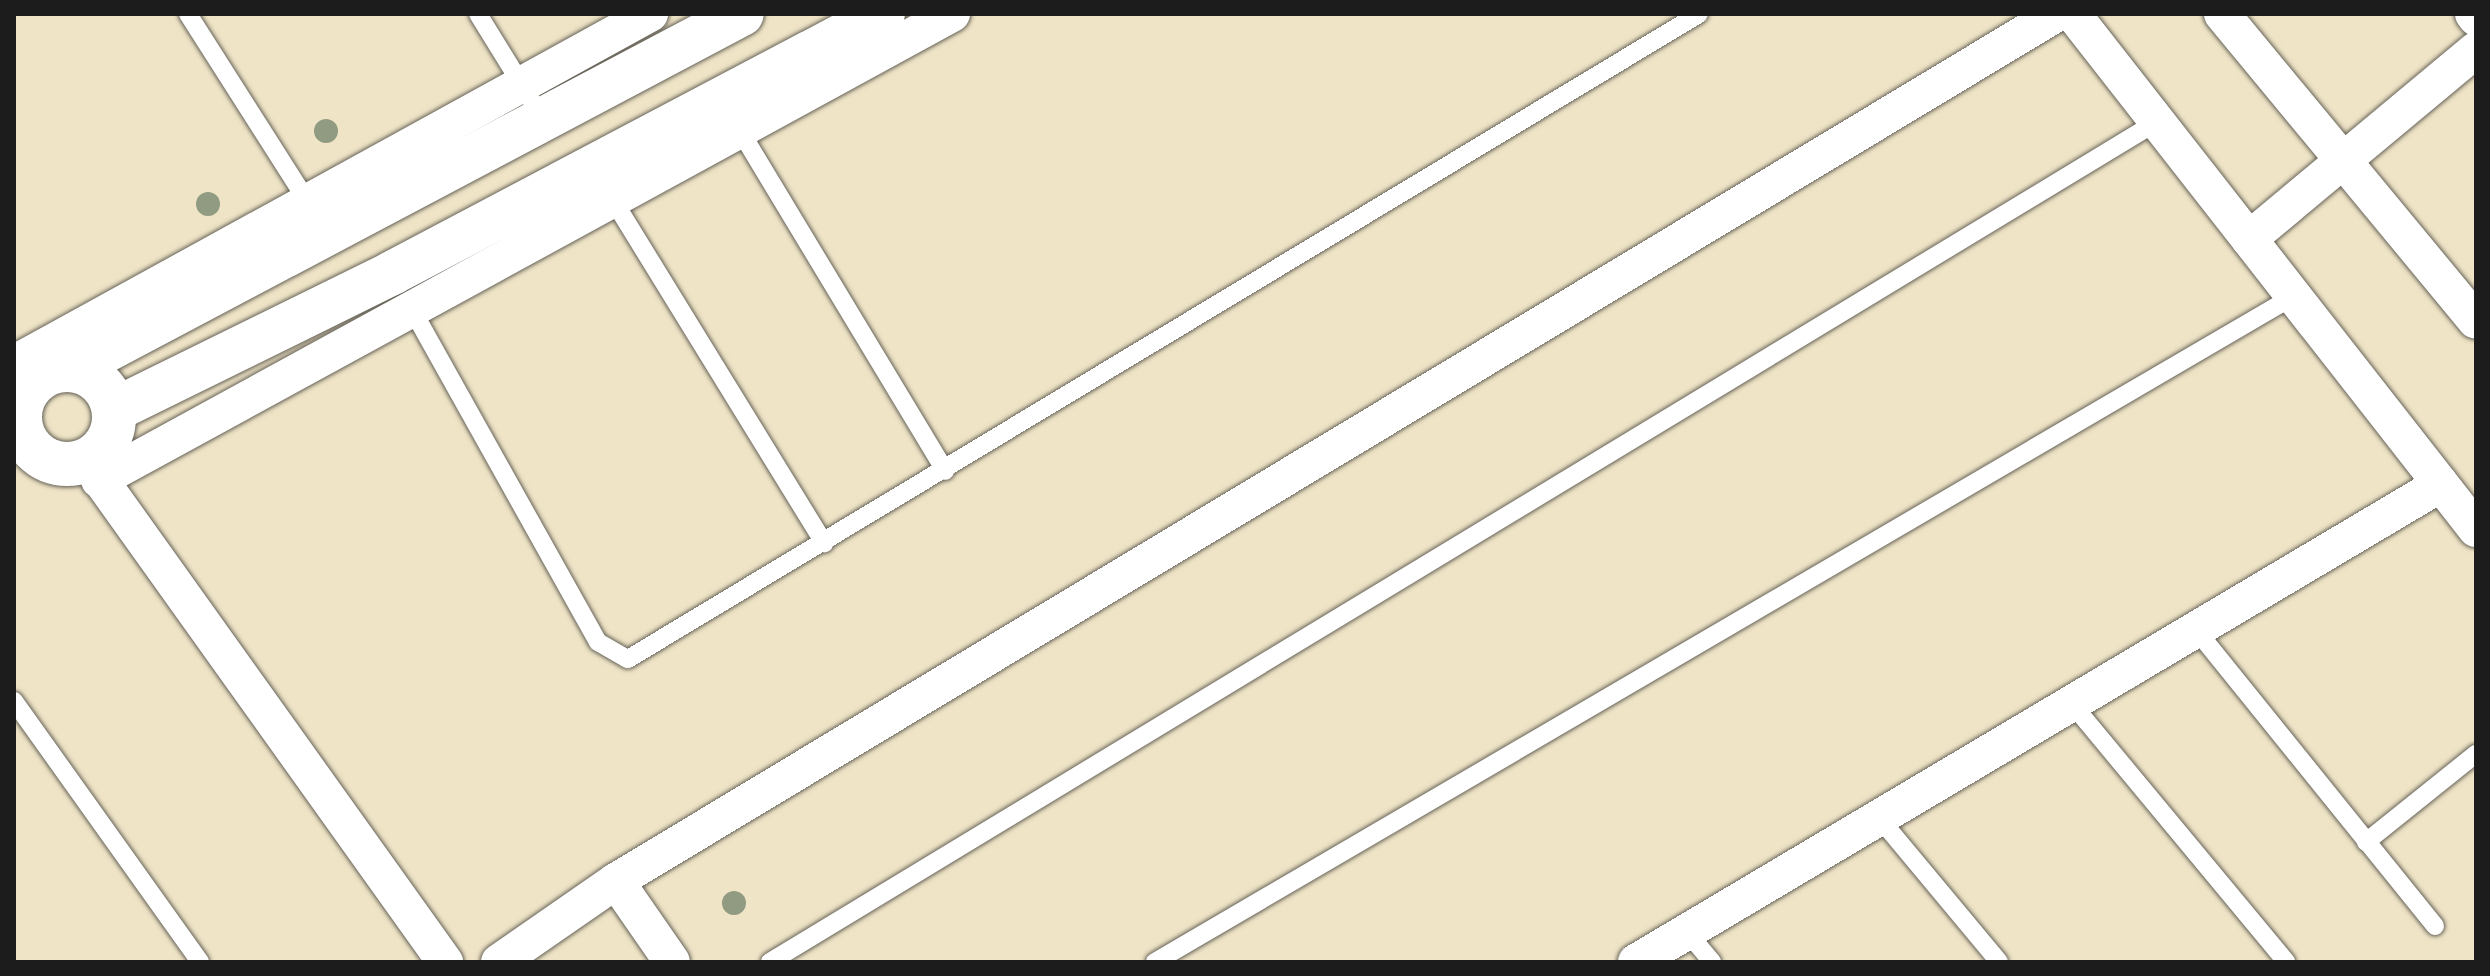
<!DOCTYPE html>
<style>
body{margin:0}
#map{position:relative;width:2490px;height:976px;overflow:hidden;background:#efe4c6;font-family:"Comic Neue",sans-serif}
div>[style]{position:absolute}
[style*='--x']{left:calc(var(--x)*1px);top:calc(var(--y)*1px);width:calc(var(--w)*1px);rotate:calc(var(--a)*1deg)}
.roads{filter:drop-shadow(0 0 2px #666258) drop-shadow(0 0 2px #666258)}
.service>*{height:18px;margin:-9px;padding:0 9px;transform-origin:9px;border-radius:9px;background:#fff}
.minor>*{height:36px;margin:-18px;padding:0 18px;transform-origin:18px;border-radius:18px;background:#fff}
.tertiary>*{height:44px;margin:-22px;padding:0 22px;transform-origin:22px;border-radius:22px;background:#fff}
.tertiary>.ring{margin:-22px;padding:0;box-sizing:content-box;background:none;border:44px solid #fff;border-radius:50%}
.trees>*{width:24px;height:24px;margin:-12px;border-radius:50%;background:#919b82}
span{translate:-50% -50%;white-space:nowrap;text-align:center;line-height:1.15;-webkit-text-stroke:6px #fbf7ec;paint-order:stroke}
.frame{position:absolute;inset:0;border:16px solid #1c1c1c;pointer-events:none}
</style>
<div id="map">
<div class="roads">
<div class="service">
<div style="--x:188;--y:14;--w:229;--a:57.5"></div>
<div style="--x:478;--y:14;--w:126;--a:58.3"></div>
<div style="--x:736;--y:124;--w:405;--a:58.9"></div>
<div style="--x:610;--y:195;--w:409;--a:58.4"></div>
<div style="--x:409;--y:304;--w:387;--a:60.8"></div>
<div style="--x:598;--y:642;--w:34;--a:30"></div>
<div style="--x:628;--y:659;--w:1250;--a:-31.06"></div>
<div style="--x:2197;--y:631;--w:379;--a:51.1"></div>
<div style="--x:14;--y:701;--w:320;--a:54.5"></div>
<div style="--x:2073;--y:705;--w:334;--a:50.3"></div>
<div style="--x:1880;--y:819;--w:186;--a:50.2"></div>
<div style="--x:2366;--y:842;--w:141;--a:-38.7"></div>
<div style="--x:1687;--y:932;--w:39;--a:50"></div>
<div style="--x:770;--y:962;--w:1623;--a:-31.21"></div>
<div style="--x:1155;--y:962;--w:1319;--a:-30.32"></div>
</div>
<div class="minor">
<div style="--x:2073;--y:14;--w:654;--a:51.96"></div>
<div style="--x:2222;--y:14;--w:398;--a:50.4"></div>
<div style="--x:2473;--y:14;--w:5;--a:53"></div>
<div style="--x:2249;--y:239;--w:295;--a:-39.8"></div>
<div style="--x:20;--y:360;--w:719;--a:-28.78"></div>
<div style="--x:87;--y:461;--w:616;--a:54.45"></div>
<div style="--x:99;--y:480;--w:972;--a:-28.65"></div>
<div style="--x:616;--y:881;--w:98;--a:55.3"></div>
<div style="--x:499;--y:962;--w:142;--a:-34.7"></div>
<div style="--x:616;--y:881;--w:1681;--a:-31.05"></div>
<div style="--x:1636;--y:962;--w:936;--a:-30.7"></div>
</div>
<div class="tertiary">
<div class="ring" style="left:20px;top:370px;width:50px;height:50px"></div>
<div style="--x:69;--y:370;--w:761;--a:-27.88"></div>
<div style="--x:114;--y:410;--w:310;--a:-26.2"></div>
<div style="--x:392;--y:273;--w:555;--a:-27.81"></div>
</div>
</div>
<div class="trees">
<div style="left:326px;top:131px"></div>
<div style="left:208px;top:204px"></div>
<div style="left:734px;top:903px"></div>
</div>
<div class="frame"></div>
</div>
